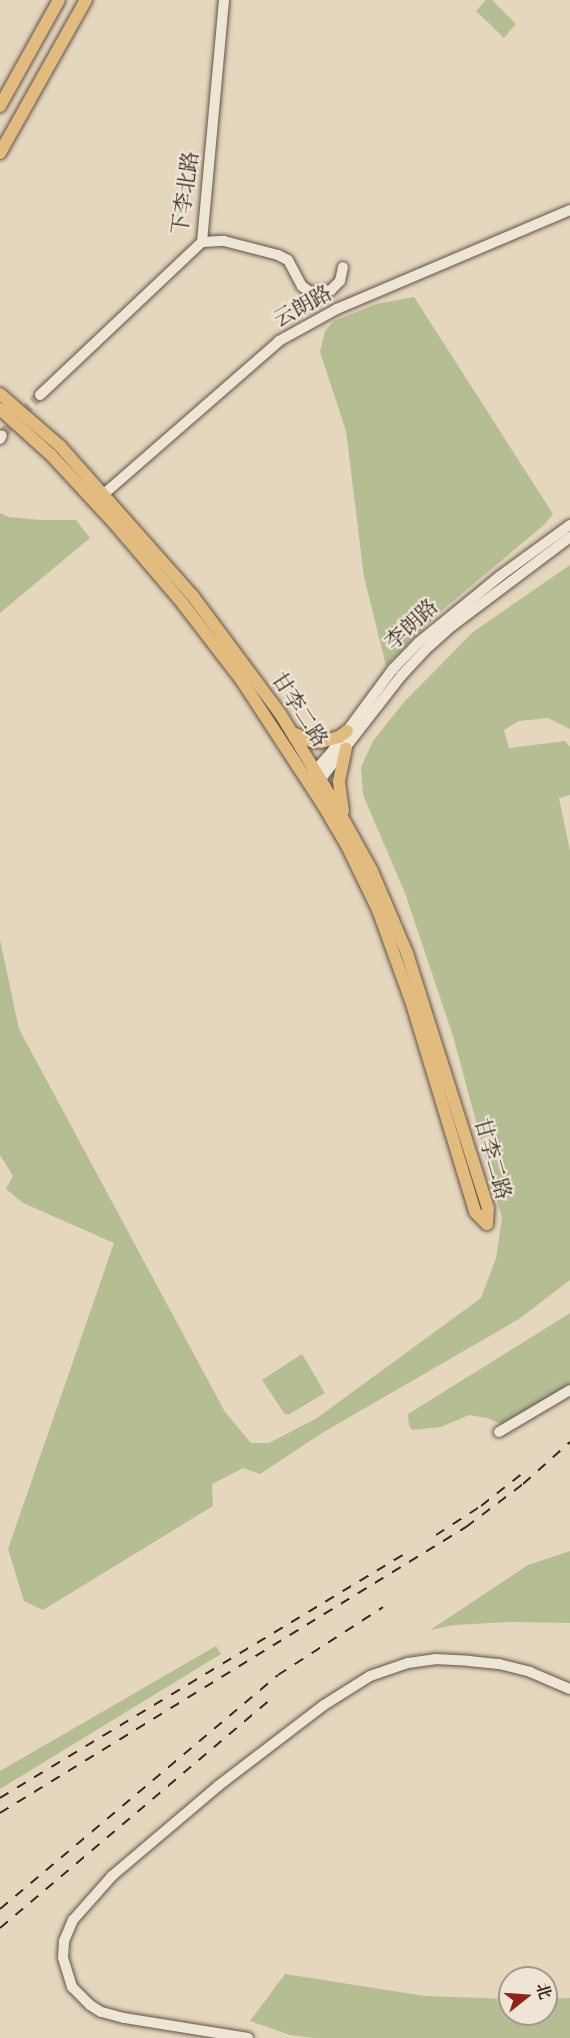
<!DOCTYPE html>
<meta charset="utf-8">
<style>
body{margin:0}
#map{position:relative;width:570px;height:2038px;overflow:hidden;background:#e5d7bd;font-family:"Libre Bodoni","Noto Serif SC",serif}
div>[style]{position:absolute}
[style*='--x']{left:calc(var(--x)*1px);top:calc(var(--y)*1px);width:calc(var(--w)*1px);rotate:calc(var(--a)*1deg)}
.green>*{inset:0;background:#b4be92}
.minor-tunnel>*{height:10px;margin-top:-5px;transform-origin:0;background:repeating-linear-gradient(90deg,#c2b49e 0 10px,transparent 0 15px)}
.roads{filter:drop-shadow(0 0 2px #615348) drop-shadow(0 0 2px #615348)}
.minor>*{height:10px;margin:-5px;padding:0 5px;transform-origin:5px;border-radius:5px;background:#eee5d4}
.major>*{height:12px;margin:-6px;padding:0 6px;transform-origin:6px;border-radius:6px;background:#e2bc7e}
.rail>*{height:2px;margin-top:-1px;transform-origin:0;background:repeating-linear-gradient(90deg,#352721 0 10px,transparent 0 20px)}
span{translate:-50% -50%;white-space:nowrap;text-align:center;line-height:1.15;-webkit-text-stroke:4.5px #eee5d4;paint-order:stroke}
.street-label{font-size:21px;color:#352721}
.north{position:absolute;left:498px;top:1966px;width:60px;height:60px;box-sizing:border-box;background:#eee5d4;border:2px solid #a4998c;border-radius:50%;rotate:73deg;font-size:16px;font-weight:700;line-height:24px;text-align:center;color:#352721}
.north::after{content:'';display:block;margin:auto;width:21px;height:27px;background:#8f2418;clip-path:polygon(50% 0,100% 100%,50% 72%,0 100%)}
</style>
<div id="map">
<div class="green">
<div style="clip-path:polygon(486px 0,492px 0,516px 24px,504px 38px,476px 11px)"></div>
<div style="clip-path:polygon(414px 297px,553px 514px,545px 524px,439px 613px,386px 666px,364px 577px,346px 431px,320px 352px,325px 331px,334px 321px,376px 304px)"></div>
<div style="clip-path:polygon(0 513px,8px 517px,41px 520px,76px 520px,90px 538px,0 613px)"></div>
<div style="clip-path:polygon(570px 565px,570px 729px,548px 718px,519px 721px,504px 730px,509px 748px,565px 741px,570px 747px,570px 795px,559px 798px,570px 851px,570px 1280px,519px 1319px,322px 1433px,260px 1474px,243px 1468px,212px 1484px,213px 1506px,43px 1610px,24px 1601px,8px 1549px,114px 1243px,23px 1203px,6px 1189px,13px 1176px,0 1155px,0 940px,19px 1029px,225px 1412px,251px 1443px,269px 1443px,317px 1418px,481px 1298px,496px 1258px,502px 1218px,453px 1036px,405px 893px,363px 795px,361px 767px,373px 741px,405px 701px,473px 632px)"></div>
<div style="clip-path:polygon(570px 1313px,570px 1385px,501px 1424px,487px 1418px,469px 1415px,441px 1427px,412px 1430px,409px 1426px,408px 1414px)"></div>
<div style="clip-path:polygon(302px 1354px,325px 1393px,288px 1415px,284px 1413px,262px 1380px)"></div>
<div style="clip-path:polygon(570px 1551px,570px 1623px,509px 1622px,455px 1625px,430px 1630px,528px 1565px)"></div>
<div style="clip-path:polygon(216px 1646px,221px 1654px,0 1789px,0 1771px)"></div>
<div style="clip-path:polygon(285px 1974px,425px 1996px,510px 1999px,510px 2014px,546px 2014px,546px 1999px,570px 1998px,570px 2038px,314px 2038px,290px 2035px,250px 2021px)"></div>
</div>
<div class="minor-tunnel">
<div style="--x:2;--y:435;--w:55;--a:-46.5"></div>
</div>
<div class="roads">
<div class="minor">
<div style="--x:202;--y:242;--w:22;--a:-3"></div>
<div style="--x:224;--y:241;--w:56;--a:14.5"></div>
<div style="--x:278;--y:255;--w:11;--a:27"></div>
<div style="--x:288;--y:260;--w:30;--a:62"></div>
<div style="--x:302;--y:286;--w:10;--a:37"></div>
<div style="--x:310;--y:292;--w:21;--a:-5"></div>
<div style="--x:331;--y:290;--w:13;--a:-45"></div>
<div style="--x:340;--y:281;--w:14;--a:-78"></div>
<div style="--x:40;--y:395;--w:223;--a:-43.4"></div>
<div style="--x:202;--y:242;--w:243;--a:-84.8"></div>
<div style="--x:0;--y:439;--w:4;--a:-63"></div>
<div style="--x:97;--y:500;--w:242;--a:-41.1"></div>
<div style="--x:279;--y:341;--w:66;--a:-28.9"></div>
<div style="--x:337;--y:309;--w:253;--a:-23"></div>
<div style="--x:311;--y:775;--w:28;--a:-48"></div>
<div style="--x:330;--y:754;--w:106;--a:-53.5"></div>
<div style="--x:393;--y:669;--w:37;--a:-46"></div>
<div style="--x:419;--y:642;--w:104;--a:-39.2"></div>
<div style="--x:500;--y:576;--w:87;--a:-36.1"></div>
<div style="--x:317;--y:784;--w:137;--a:-52.1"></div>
<div style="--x:401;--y:676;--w:35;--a:-47"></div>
<div style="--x:425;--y:650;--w:36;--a:-42"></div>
<div style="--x:452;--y:626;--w:148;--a:-37"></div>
<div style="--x:499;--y:1432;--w:82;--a:-30.6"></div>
<div style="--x:248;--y:2038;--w:126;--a:-170.8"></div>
<div style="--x:124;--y:2018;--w:24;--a:-165"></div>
<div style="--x:101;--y:2012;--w:13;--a:-148"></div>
<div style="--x:90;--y:2005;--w:25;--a:-135"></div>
<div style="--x:72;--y:1987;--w:31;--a:-107"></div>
<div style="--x:63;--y:1957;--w:16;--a:-86"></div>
<div style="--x:64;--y:1941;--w:23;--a:-67"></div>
<div style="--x:73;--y:1920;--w:59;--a:-48.4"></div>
<div style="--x:112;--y:1876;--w:139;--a:-40.3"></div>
<div style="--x:218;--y:1786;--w:133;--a:-37.4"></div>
<div style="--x:324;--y:1705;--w:54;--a:-32.2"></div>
<div style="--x:370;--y:1676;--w:40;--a:-18.9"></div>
<div style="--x:408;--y:1663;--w:27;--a:-8"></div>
<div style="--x:435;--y:1659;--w:34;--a:3"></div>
<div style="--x:469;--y:1661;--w:30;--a:6"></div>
<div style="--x:499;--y:1664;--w:32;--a:14"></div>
<div style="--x:530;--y:1672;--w:43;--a:23"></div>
</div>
<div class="major">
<div style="--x:0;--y:106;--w:121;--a:-60.9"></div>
<div style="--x:0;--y:153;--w:176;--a:-60.7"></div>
<div style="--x:0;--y:394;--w:79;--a:40.9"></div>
<div style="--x:60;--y:446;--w:199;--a:48.5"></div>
<div style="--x:192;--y:595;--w:149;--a:53.4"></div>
<div style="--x:281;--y:715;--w:98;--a:58.7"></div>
<div style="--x:332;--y:799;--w:82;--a:60.9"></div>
<div style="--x:372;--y:871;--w:89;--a:66.9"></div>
<div style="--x:407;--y:953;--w:268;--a:72.4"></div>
<div style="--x:488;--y:1208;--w:16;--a:94"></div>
<div style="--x:0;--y:409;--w:69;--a:42"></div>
<div style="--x:51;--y:455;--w:94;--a:47.2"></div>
<div style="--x:115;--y:524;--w:105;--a:49.6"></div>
<div style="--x:183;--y:604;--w:97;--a:52.5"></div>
<div style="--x:242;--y:681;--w:148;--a:56.8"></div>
<div style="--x:323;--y:805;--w:45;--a:59.5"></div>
<div style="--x:346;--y:844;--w:73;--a:64.1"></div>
<div style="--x:378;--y:910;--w:100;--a:70.1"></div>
<div style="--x:412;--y:1004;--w:217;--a:73.1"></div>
<div style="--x:475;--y:1212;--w:17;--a:45"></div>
<div style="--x:293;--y:733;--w:20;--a:24"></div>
<div style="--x:311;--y:741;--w:10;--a:6"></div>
<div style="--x:321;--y:742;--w:19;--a:-16"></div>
<div style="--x:339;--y:737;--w:10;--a:-37"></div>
<div style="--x:343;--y:811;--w:30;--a:-98"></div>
<div style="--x:339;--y:781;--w:33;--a:-78"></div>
</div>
</div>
<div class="rail">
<div style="--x:436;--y:1535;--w:54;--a:-32.8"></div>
<div style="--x:481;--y:1506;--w:55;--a:-38.3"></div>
<div style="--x:0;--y:1798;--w:471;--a:-31.1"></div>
<div style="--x:0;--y:1813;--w:547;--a:-31.54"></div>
<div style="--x:466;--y:1527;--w:71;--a:-37"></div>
<div style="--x:523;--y:1484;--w:63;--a:-41.8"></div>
<div style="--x:0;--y:1909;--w:363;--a:-40.1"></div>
<div style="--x:278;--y:1675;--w:125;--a:-32.9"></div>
<div style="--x:0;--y:1928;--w:352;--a:-40.2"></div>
</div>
<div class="street-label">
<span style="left:186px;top:193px;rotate:-82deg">下李北路</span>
<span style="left:303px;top:307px;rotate:-29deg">云朗路</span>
<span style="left:412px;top:625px;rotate:-43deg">李朗路</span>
<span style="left:299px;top:710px;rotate:57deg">甘李二路</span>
<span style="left:492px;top:1159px;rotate:74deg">甘李二路</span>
</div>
<div class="north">北</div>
</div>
